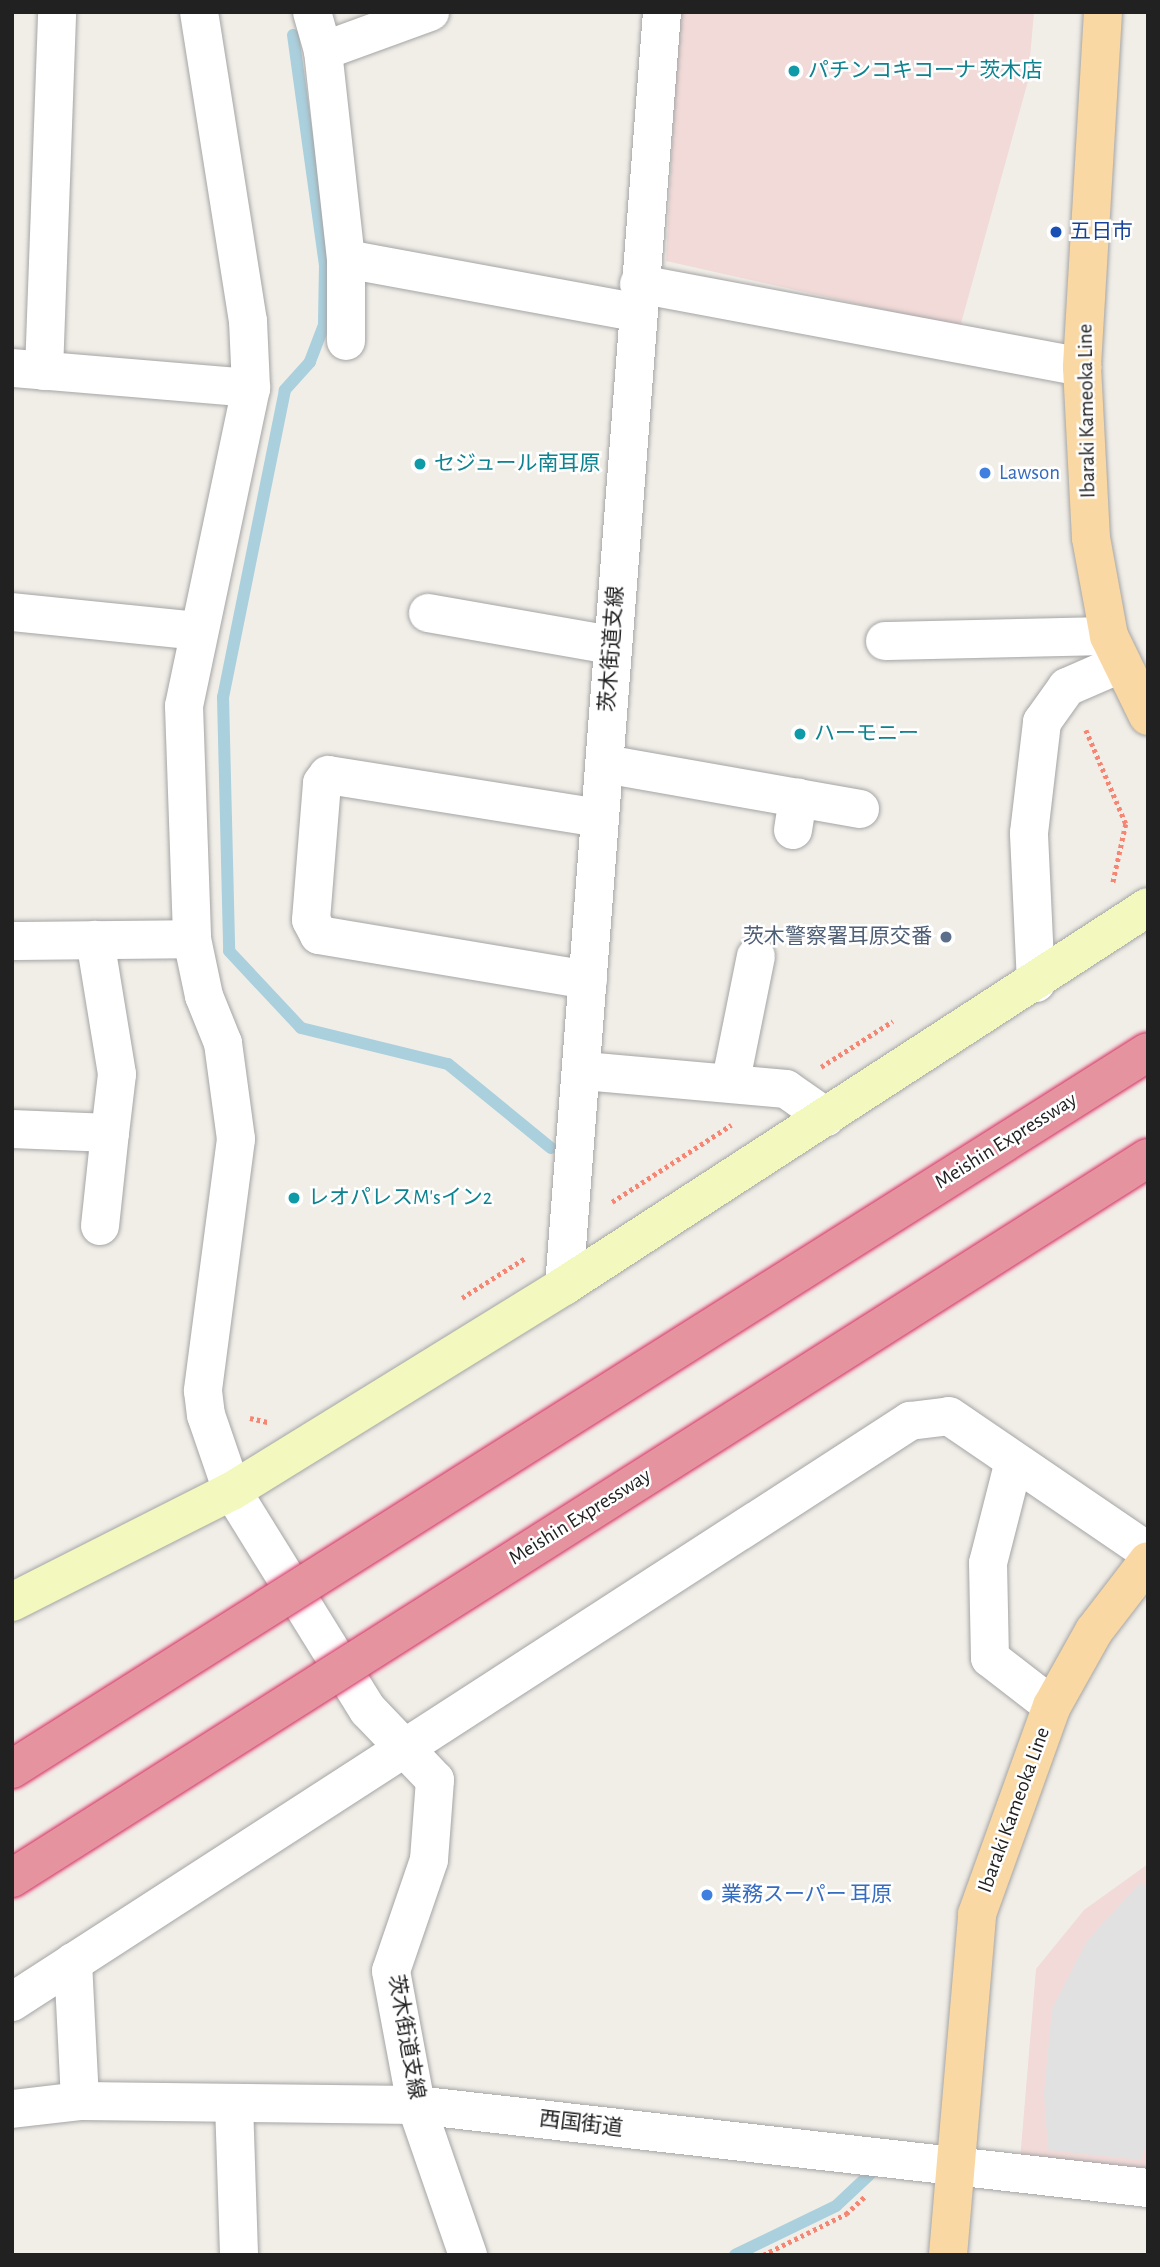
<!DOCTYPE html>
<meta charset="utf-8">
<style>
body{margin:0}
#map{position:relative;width:1160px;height:2267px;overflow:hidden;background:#f1eee8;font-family:"Alegreya Sans","Noto Sans JP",sans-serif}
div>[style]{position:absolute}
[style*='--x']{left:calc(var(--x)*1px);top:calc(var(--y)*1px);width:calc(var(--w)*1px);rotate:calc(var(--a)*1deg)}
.commercial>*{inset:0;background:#f1dad8}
.parking>*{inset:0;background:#e1e1e1}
.stream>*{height:12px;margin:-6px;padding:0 6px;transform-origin:6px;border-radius:6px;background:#aacfdd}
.path>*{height:4.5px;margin-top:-2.25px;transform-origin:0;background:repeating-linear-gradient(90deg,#f68674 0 3.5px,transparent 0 7px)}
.roads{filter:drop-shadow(0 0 2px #a5a5a5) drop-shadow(0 0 2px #a5a5a5)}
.street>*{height:38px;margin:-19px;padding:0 19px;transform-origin:19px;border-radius:19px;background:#fff}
.secondary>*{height:38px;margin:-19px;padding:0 19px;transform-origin:19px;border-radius:19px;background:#f3f8bf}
.primary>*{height:38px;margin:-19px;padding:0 19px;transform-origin:19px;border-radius:19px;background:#f9d8a4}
.bridges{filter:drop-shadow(0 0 2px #d62d61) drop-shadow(0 0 2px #d62d61)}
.highway-bridge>*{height:38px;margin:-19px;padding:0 19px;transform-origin:19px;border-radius:19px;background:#e5939f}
.dots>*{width:19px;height:19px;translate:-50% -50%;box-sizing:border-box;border:4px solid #fff;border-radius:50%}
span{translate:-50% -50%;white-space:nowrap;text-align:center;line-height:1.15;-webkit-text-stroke:5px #fff;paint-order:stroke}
.culture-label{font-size:21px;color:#0d838f}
.left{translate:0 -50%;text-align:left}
.transit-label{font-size:21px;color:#164399}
.street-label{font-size:21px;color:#212121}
.shop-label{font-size:21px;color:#366cbe}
.service-label{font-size:21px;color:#4e5e75}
.right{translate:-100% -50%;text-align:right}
.frame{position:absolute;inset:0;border:14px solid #212121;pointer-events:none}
</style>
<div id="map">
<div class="commercial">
<div style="clip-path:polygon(679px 12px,1034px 12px,1028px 81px,960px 327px,666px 261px)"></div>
<div style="clip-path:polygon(1148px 1864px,1148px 2172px,1020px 2160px,1036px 1969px,1084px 1910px)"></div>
</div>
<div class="parking">
<div style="clip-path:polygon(1139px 1884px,1148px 1886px,1148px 2138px,1141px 2160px,1048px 2150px,1044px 2093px,1052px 2009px,1087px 1941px)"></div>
</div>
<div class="stream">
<div style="--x:293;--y:35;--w:232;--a:82.1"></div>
<div style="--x:325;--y:265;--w:60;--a:91"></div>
<div style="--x:324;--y:325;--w:40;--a:111"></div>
<div style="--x:310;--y:362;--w:38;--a:132"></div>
<div style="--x:285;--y:390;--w:313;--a:101.4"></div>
<div style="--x:223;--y:697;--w:254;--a:88.6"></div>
<div style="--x:229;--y:951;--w:105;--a:46.9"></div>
<div style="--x:301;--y:1028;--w:151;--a:13.8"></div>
<div style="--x:448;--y:1064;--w:133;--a:39.2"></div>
<div style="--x:735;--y:2255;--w:112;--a:-25.9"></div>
<div style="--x:836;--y:2206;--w:47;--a:-43.3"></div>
</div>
<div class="path">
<div style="--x:1086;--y:730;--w:102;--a:66.9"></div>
<div style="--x:1126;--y:824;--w:60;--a:102.4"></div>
<div style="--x:821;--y:1067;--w:85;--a:-32.6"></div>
<div style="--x:612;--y:1202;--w:142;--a:-32.9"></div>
<div style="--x:462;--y:1298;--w:75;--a:-32.4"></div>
<div style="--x:250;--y:1418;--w:18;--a:13"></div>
<div style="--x:71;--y:2255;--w:53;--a:0"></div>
<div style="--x:763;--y:2255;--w:93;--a:-26.3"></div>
<div style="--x:846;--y:2214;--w:25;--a:-43"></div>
</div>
<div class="roads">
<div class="street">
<div style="--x:199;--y:12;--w:313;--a:81"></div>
<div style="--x:248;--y:321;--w:67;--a:87.4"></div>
<div style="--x:251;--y:388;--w:325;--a:101.9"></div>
<div style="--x:184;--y:706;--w:233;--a:88"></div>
<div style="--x:192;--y:939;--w:58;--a:78.1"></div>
<div style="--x:204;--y:996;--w:51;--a:68"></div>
<div style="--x:223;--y:1043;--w:97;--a:82.3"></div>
<div style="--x:236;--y:1139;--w:254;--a:97.5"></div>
<div style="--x:203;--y:1391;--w:24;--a:83"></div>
<div style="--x:206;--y:1415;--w:80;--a:71.1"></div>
<div style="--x:232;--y:1491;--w:258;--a:58.2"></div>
<div style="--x:368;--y:1710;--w:97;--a:46.3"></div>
<div style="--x:435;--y:1780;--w:80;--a:94.3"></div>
<div style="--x:429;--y:1860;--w:117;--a:108.9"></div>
<div style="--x:391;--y:1971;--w:136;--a:79.4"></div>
<div style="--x:416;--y:2105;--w:159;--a:70.9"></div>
<div style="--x:312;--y:12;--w:41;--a:74.2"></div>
<div style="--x:323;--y:51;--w:209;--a:83.7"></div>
<div style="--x:346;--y:259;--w:294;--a:10.4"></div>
<div style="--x:323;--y:51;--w:114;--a:-20"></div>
<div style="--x:346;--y:259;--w:82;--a:90"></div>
<div style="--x:639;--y:284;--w:451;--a:10.6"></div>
<div style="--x:12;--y:368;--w:240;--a:4.8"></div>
<div style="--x:44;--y:371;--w:359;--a:-87.9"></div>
<div style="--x:12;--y:612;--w:187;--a:5.8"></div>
<div style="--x:428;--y:613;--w:187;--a:9.9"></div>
<div style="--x:885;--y:641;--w:224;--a:-1.3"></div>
<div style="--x:605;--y:764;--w:259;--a:10"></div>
<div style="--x:793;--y:830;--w:33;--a:-81"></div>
<div style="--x:12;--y:941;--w:180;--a:-0.6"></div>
<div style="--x:588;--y:980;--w:273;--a:-170.5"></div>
<div style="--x:319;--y:935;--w:17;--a:-118"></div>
<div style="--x:311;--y:920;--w:137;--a:-85.4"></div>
<div style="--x:322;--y:783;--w:10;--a:-53"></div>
<div style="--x:328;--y:775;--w:275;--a:9"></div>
<div style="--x:1036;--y:983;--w:150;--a:-92.7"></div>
<div style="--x:1029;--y:833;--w:112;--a:-83.3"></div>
<div style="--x:1042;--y:722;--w:43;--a:-54.5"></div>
<div style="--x:1067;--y:687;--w:58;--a:-23.5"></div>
<div style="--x:584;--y:1071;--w:203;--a:5.1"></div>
<div style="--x:786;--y:1089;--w:49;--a:35"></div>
<div style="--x:731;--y:1080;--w:126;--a:-78.6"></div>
<div style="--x:12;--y:1129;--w:98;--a:2.3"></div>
<div style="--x:110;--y:1133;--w:59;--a:-83.2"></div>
<div style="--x:117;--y:1074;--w:136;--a:-99.3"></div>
<div style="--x:100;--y:1226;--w:94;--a:-83.9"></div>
<div style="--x:564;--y:1286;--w:1278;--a:-85.6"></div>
<div style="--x:1013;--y:1465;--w:101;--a:104.3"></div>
<div style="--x:988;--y:1563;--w:95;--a:88.8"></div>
<div style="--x:990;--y:1658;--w:78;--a:37.7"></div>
<div style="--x:73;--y:1962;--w:139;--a:87.1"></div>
<div style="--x:12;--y:2002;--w:1070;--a:-32.9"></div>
<div style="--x:910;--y:1421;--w:39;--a:-7"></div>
<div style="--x:949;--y:1416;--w:241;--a:34.3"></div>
<div style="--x:234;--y:2103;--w:152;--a:88.1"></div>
<div style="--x:12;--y:2109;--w:68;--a:-6.7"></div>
<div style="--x:80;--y:2101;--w:336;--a:0.7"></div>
<div style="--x:416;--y:2105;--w:737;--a:6.47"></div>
</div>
<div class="secondary">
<div style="--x:12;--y:1602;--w:246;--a:-26.8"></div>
<div style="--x:232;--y:1491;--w:390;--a:-31.7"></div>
<div style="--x:564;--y:1286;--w:696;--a:-32.98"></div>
</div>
<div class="primary">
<div style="--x:1103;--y:12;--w:356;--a:93.4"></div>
<div style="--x:1082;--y:367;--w:171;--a:87"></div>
<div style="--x:1091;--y:538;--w:100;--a:79.6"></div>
<div style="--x:1109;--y:636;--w:89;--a:64"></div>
<div style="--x:948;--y:2255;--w:342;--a:-85.1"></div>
<div style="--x:977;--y:1914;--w:221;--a:-70.2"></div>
<div style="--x:1052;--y:1706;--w:86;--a:-60.8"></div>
<div style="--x:1094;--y:1631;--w:88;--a:-52.4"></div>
</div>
</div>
<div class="bridges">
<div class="highway-bridge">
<div style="--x:12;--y:1769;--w:1343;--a:-32.26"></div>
<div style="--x:12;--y:1878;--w:1345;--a:-32.37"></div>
</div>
</div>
<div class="dots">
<div style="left:794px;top:71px;background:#0f9aa8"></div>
<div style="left:1056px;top:232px;background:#1a4fb4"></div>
<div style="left:420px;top:464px;background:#0f9aa8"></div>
<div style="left:985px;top:473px;background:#3f7fe0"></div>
<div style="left:800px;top:734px;background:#0f9aa8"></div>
<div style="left:946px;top:937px;background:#5c6f8a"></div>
<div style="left:294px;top:1198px;background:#0f9aa8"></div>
<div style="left:707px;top:1895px;background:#3f7fe0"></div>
</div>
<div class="culture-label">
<span class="left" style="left:808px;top:71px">パチンコキコーナ 茨木店</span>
<span class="left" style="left:434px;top:464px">セジュール南耳原</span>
<span class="left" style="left:814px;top:734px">ハーモニー</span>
<span class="left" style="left:308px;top:1198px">レオパレスM'sイン2</span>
</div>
<div class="transit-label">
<span class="left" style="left:1070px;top:232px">五日市</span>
</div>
<div class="street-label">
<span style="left:1087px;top:411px;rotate:-91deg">Ibaraki Kameoka Line</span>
<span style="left:612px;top:649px;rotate:-86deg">茨木街道支線</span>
<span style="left:1006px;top:1141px;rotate:-32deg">Meishin Expressway</span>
<span style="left:580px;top:1517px;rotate:-32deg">Meishin Expressway</span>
<span style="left:1014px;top:1810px;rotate:-70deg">Ibaraki Kameoka Line</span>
<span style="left:406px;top:2037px;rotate:80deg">茨木街道支線</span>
<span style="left:581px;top:2124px;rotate:7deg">西国街道</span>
</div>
<div class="shop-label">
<span class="left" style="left:999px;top:473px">Lawson</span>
<span class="left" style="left:721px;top:1895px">業務スーパー 耳原</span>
</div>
<div class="service-label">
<span class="right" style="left:932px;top:937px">茨木警察署耳原交番</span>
</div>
<div class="frame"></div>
</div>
